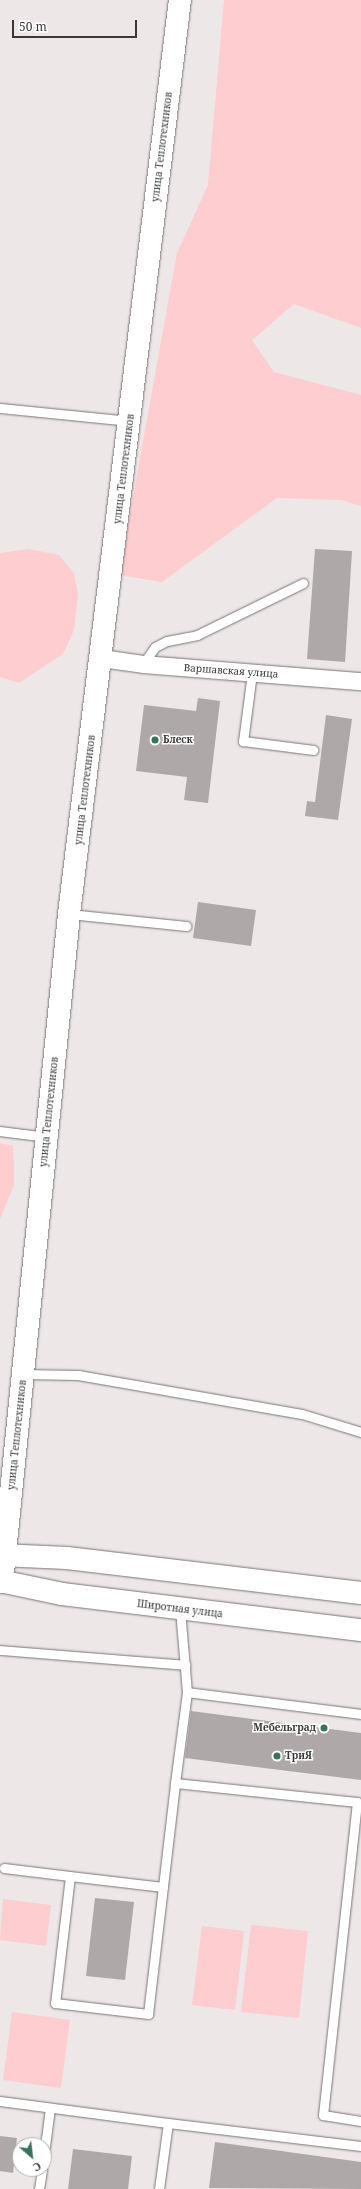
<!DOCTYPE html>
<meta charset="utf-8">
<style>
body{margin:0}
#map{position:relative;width:361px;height:2189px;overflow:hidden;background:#eee7e7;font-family:"Noto Serif",serif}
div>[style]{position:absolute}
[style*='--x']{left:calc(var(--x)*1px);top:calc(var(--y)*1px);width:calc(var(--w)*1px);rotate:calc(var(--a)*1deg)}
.green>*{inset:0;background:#fdcdcf}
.building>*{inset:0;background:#afa8a8}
.roads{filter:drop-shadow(0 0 1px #7b7474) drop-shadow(0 0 1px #7b7474)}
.lane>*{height:9px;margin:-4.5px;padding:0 4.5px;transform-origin:4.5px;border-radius:4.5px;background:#fff}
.street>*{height:17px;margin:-8.5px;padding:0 8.5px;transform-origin:8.5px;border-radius:8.5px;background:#fff}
.secondary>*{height:22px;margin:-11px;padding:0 11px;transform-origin:11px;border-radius:11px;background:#fff}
.dots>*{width:11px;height:11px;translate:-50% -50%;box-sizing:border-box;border:2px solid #fff;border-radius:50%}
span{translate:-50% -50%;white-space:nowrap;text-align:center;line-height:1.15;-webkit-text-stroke:3px #fff;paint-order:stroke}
.street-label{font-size:10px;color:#3b3838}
.poi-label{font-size:10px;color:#3b3838;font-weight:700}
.left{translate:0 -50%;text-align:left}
.right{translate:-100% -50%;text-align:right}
.north{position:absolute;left:12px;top:2137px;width:40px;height:40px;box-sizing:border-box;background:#fff;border:1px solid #b1afaf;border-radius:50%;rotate:152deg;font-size:11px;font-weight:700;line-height:16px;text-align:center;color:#3b3838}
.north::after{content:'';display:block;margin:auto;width:14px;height:18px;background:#37725b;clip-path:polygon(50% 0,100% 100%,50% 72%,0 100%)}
.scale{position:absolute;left:12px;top:20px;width:125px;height:18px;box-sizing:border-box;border:2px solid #3b3838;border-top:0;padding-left:5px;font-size:12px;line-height:14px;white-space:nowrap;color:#3b3838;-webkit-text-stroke:3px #fff;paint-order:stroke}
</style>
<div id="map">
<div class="green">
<div style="clip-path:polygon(224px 0,361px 0,361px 328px,294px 304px,252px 340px,274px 372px,361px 395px,361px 506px,341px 500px,277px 498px,162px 582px,119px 575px,177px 253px,208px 185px)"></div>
<div style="clip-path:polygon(29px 549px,59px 555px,74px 573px,78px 594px,74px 630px,63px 654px,19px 683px,0 677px,0 553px)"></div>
<div style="clip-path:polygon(0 1143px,13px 1146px,14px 1165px,14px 1185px,0 1219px)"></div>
<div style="clip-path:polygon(3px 1899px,51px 1905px,46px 1946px,0 1940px)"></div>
<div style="clip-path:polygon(251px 1925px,308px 1931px,299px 2018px,241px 2012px)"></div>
<div style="clip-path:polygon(202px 1926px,244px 1931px,235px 2010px,192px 2005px)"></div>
<div style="clip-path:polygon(12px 2012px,70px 2020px,61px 2088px,3px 2080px)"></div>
</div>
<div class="building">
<div style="clip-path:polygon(315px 549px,352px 551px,345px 662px,307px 659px)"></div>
<div style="clip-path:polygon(198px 698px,220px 701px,208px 803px,184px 800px,187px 777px,136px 771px,144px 705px,196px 711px)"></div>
<div style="clip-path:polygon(326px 715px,352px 719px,338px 820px,305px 816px,307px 801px,315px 802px)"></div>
<div style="clip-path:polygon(198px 902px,256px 910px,251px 946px,193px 938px)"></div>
<div style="clip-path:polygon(191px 1711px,361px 1733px,361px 1780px,185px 1758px)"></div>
<div style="clip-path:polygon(95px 1898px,134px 1902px,125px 1980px,86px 1976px)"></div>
<div style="clip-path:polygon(0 2136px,17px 2138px,13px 2173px,0 2171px)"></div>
<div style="clip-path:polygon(215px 2142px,361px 2162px,361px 2189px,209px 2188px)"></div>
<div style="clip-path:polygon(73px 2149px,132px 2156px,128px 2189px,68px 2189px)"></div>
</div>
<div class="roads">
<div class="lane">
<div style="--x:0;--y:408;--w:131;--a:5.7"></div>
<div style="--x:143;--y:664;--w:21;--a:-55"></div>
<div style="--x:155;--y:647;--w:13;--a:-27"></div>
<div style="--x:167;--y:641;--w:31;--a:-11"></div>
<div style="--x:197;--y:635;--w:118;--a:-26.1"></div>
<div style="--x:252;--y:673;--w:69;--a:97.5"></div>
<div style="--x:243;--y:741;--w:71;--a:7.3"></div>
<div style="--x:69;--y:914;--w:118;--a:5.9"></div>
<div style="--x:0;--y:1131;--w:47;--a:7.3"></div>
<div style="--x:23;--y:1374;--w:55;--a:1"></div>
<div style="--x:78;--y:1375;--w:227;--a:9.9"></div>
<div style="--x:302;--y:1414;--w:62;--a:17"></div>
<div style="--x:180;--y:1609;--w:83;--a:85.2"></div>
<div style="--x:187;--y:1692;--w:175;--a:7.2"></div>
<div style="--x:0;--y:1650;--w:186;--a:4.6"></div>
<div style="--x:187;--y:1692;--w:92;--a:97.5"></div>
<div style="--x:175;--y:1783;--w:183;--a:6"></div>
<div style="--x:357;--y:1802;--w:315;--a:96.2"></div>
<div style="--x:323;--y:2115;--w:38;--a:9"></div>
<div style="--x:4;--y:1868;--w:66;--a:6.9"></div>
<div style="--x:163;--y:1887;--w:94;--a:-173.3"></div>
<div style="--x:70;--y:1876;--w:128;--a:96.7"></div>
<div style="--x:55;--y:2003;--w:94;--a:6.7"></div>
<div style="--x:148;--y:2014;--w:233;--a:-83.3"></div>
<div style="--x:0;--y:2101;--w:169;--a:7.5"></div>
<div style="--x:168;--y:2123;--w:67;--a:97.8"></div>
<div style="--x:168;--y:2123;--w:194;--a:6.8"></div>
<div style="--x:44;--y:2154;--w:46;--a:-82.6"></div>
<div style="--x:39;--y:2189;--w:20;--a:-81"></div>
</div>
<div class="street">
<div style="--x:101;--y:658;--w:42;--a:8.1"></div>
<div style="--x:143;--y:664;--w:219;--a:4.5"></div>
</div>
<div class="secondary">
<div style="--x:0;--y:1555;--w:67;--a:2.6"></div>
<div style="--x:67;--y:1558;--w:296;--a:6.8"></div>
<div style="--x:0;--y:1581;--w:63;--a:11.8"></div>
<div style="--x:62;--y:1594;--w:301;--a:6.9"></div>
<div style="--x:2;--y:1582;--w:671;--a:-84.27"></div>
<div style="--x:69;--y:914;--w:921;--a:-83.08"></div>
</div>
</div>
<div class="dots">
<div style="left:155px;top:740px;background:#37725b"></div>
<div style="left:324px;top:1728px;background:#37725b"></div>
<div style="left:277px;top:1756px;background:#37725b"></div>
</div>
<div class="street-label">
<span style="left:162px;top:147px;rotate:-83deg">улица Теплотехников</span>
<span style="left:124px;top:469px;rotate:-83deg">улица Теплотехников</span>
<span style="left:231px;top:671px;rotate:4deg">Варшавская улица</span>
<span style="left:85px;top:790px;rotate:-83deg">улица Теплотехников</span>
<span style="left:49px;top:1112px;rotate:-84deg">улица Теплотехников</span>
<span style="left:17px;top:1435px;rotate:-84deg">улица Теплотехников</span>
<span style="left:180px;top:1609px;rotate:7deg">Широтная улица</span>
</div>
<div class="poi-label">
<span class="left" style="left:163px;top:740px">Блеск</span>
<span class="right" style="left:316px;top:1728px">Мебельград</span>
<span class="left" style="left:285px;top:1756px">ТриЯ</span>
</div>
<div class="north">С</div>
<div class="scale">50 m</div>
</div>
